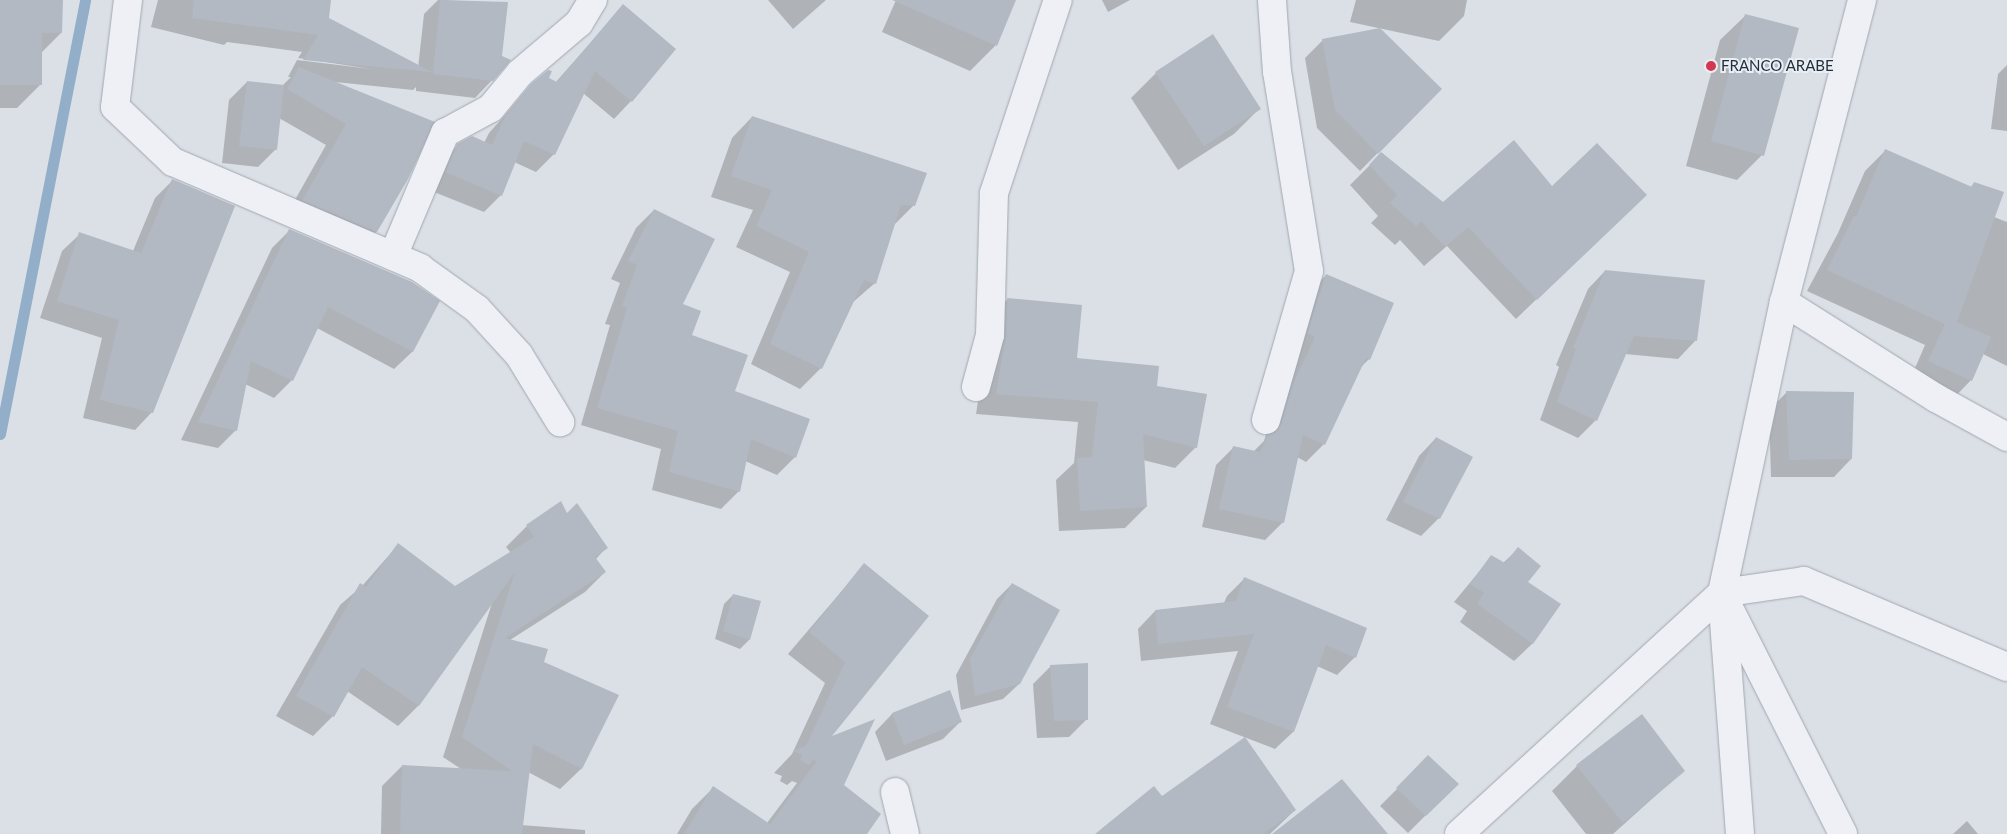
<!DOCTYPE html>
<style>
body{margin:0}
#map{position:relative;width:2007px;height:834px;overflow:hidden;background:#dbe0e6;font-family:Lato,sans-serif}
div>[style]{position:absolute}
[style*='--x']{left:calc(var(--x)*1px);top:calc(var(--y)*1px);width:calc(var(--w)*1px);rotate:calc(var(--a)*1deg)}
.shadow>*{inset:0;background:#0003}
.stream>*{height:11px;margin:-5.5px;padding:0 5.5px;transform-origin:5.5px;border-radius:5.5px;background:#93aec9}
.building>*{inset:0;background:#b2b9c3}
.roads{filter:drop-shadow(0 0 1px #a0a7b0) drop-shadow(0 0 1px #a0a7b0)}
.minor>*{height:28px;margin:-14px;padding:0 14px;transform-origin:14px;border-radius:14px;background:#eef0f5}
.dots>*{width:14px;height:14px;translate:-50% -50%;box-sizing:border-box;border:2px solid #eaeff4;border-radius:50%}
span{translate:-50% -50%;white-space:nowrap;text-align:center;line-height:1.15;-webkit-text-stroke:4px #eaeff4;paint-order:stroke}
.poi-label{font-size:15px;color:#242e3d}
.left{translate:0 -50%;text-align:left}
</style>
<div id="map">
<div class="shadow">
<div style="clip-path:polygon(0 0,62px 0,61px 33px,41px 53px,40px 85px,17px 108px,0 108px)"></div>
<div style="clip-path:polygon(158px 0,330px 0,328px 19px,418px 68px,424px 14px,438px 0,506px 3px,492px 80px,475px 98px,416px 91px,416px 87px,413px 90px,335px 82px,407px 179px,376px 232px,355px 252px,283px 221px,326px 145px,279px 118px,276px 149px,258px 167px,222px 163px,229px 100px,247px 82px,282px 86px,291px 77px,288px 77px,297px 60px,372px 69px,298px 58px,302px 52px,227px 42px,224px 45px,151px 27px)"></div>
<div style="clip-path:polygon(768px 0,826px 0,793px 29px)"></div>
<div style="clip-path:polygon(896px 0,1014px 0,995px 46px,970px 71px,882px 32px)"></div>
<div style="clip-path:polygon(1102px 0,1130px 0,1108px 12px)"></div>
<div style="clip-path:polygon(1356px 0,1467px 0,1464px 16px,1439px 41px,1350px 22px)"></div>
<div style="clip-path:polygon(623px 6px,631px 101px,614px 119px,583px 93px,554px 154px,536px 172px,514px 162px,501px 195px,484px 212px,429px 190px,440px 163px,458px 145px,484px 143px,489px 133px,532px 85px,547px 79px,555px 83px)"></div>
<div style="clip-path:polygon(1746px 15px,1762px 155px,1737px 180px,1686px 166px,1720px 40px)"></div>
<div style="clip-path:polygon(1323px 40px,1440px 89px,1360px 171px,1317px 128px,1305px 58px)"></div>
<div style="clip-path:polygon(2007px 65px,2007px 131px,1991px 129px,1998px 74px)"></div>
<div style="clip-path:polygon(1156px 73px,1259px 109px,1234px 134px,1178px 170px,1131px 98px)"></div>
<div style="clip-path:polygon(752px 117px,914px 205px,893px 226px,875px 283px,852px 303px,821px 368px,800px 389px,751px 364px,790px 272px,736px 247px,753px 210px,711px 197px,732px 138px)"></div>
<div style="clip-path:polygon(1885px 151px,1970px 188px,1974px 183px,1994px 217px,2007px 222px,2007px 366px,1983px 354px,1971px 380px,1951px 401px,1909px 382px,1925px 345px,1807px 291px,1838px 233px,1865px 171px)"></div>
<div style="clip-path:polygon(1382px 153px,1443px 204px,1551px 188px,1625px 214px,1516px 319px,1447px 246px,1424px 266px,1400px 240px,1395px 245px,1371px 223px,1378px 216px,1350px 185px)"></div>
<div style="clip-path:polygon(173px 180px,152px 412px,135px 430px,83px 418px,102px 338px,40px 318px,62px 251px,80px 234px,133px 251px,155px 198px)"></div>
<div style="clip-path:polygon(654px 210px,691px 336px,733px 392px,795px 457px,777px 475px,745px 461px,739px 491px,721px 509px,652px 490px,661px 449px,581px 425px,610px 325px,605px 324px,620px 283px,611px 279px,636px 228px)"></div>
<div style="clip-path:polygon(290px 230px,438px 302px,412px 352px,394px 369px,317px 328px,292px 380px,274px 398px,245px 384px,236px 430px,218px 448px,181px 440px,272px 248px)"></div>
<div style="clip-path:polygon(1605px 271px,1695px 341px,1678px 359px,1625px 354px,1596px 420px,1578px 438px,1540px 420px,1559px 367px,1556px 365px,1588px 289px)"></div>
<div style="clip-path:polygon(1326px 275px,1369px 359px,1360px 368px,1324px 444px,1306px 462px,1297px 457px,1283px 522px,1265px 540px,1202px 527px,1216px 465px,1233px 448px,1253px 452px,1264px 441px,1309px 293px)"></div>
<div style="clip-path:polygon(1007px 300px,1076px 360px,1156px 387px,1196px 447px,1175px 468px,1143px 460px,1146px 507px,1125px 528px,1059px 531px,1056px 480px,1074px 463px,1078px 422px,976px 414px,985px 357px,986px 321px)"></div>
<div style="clip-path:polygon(1787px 392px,1851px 459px,1834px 477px,1771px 477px,1769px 410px)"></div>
<div style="clip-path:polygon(1436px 438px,1439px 518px,1421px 536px,1386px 520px,1419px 456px)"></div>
<div style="clip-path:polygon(561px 503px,567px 515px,606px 548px,595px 560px,605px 572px,585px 592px,510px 640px,542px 662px,617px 695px,581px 769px,560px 789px,528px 772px,521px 825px,585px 830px,585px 834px,381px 834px,382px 786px,402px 766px,461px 769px,443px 757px,492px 603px,418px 706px,398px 726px,347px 691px,333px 716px,313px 736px,276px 716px,340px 605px,362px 586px,398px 545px,455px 587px,511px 553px,506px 547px,527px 526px)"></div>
<div style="clip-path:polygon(1518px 549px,1526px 582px,1559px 604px,1532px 644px,1514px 661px,1460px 622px,1467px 611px,1454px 602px,1492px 556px,1503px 563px)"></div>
<div style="clip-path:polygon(864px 565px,928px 616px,828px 739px,842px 785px,865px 834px,677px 834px,692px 809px,713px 788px,767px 823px,797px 783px,792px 781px,787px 785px,780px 781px,782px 776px,774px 773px,792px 754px,825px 683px,788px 654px)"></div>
<div style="clip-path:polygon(1245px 578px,1355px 657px,1337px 675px,1317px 666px,1293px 732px,1275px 749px,1210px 724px,1238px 651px,1141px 661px,1138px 629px,1155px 611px,1224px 603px,1227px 596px)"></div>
<div style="clip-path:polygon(1012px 584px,1019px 684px,1003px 699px,961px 710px,956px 675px,997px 599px)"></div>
<div style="clip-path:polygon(733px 595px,759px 602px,749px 640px,740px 649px,715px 639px,724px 604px)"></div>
<div style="clip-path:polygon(1051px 666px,1087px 719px,1069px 737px,1037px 738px,1033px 684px)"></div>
<div style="clip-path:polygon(949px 692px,961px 721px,943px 739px,886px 761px,875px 732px,892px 714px)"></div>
<div style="clip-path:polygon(1577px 766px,1683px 771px,1613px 834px,1586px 834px,1552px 791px)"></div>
<div style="clip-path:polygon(1411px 775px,1457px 784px,1408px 833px,1380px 806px)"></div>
<div style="clip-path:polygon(1162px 798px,1295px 810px,1270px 834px,1098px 834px)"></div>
<div style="clip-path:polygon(1967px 821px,1978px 834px,1953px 834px)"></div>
</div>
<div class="stream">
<div style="--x:0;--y:434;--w:442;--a:-78.9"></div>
</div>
<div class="building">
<div style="clip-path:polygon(0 0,63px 0,62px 33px,42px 33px,42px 85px,0 85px)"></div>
<div style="clip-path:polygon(194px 0,331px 0,329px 18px,432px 72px,303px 60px,318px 35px,192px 18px)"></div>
<div style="clip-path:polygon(440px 0,508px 2px,502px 56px,511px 60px,493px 81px,433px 74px)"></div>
<div style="clip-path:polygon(892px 0,1016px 0,997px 46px)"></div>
<div style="clip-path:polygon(623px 4px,676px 49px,632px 102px,595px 71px,555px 155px,524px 141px,502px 196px,445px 172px,457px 144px,472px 136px,492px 145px,506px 114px,531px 84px,548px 70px,552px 71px,549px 78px,557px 82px)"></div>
<div style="clip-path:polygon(1745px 14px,1799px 28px,1764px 156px,1711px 141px)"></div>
<div style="clip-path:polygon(1380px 28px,1442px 89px,1378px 154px,1335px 110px,1322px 39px)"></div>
<div style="clip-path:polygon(1213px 34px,1261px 109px,1204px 146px,1155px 72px)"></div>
<div style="clip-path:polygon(299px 67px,435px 122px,408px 179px,377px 232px,302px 201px,346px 124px,287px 89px)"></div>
<div style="clip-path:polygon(247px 81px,284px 85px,277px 150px,239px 146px)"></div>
<div style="clip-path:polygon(752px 116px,927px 173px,915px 206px,901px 205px,876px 284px,864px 280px,822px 369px,770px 344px,809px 252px,756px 226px,772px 190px,731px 176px)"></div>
<div style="clip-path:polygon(1514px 140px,1552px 186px,1597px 143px,1647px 195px,1537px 300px,1468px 227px,1445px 247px,1421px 221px,1416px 226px,1390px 203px,1397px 195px,1369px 165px,1381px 152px,1443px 202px)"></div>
<div style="clip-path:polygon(1885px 149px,1972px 187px,1974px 182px,2004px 192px,1957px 322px,1991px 337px,1972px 381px,1928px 361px,1945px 324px,1827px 270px,1854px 216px,1856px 217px)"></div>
<div style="clip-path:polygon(172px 179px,235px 206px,153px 413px,100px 400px,119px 320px,57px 301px,79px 232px,141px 253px)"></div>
<div style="clip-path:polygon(654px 209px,715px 239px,683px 304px,701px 311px,692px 335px,748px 355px,735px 391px,810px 419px,796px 458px,751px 439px,740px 492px,669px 472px,678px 431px,597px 408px,627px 308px,622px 306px,637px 265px,628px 261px)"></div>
<div style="clip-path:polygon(289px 229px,412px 282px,440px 301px,413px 352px,328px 307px,293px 381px,251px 361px,237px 431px,198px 422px)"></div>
<div style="clip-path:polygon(1605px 270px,1705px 280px,1697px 341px,1634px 336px,1597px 421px,1557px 402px,1576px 349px,1573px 348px)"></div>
<div style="clip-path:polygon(1326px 274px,1394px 303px,1370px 360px,1366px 358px,1325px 445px,1303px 435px,1284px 523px,1219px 509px,1233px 446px,1260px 452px,1268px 435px,1276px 432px,1281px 424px,1293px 384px,1315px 337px,1307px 333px)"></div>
<div style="clip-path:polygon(1007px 298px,1082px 305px,1077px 358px,1159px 366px,1157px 386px,1207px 394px,1197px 448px,1143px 434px,1147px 507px,1080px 511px,1077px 458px,1092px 457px,1098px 402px,996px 394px,1006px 335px)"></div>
<div style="clip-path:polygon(1786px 391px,1854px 392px,1852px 459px,1789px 460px)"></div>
<div style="clip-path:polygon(1436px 437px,1473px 457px,1440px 519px,1403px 502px)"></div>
<div style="clip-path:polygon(561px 501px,567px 513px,577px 503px,608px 548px,595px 557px,606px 572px,505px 638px,548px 649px,544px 662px,619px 695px,582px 769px,533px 744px,522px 834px,400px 834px,402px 765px,512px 771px,462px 737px,515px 572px,419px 706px,362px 667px,334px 717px,296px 696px,360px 583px,366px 587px,398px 543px,455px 586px,534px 537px,526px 525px)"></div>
<div style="clip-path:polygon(1518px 547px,1541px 566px,1528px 582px,1561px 604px,1533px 644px,1477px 604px,1484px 593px,1470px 584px,1491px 555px,1505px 563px)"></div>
<div style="clip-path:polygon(864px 563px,929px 616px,832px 736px,875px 719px,844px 785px,881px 814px,867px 834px,684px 834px,713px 786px,770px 824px,817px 761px,813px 760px,809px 765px,800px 760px,802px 755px,793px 751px,806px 746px,845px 662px,809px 632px)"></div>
<div style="clip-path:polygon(1244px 577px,1367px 628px,1356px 658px,1326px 645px,1294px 732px,1227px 707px,1254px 634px,1158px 644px,1155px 610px,1236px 601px)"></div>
<div style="clip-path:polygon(1012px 583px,1060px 610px,1020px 684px,975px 696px,970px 659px)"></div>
<div style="clip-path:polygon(733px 594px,761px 601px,750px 640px,723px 631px)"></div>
<div style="clip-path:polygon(1088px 663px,1088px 720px,1054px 721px,1050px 665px)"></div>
<div style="clip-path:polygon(950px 690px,962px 722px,904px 745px,892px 713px)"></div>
<div style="clip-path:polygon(1642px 714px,1685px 771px,1623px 823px,1576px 765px)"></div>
<div style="clip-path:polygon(1245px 737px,1296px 810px,1263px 834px,1095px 834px,1154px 786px,1162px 796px)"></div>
<div style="clip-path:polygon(1428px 755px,1459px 784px,1426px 816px,1396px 788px)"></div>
<div style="clip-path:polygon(1342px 779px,1388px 834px,1272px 834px)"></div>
</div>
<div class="roads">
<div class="minor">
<div style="--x:128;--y:0;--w:108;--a:96.9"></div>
<div style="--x:115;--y:107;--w:80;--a:43.5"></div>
<div style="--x:173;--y:162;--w:269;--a:23.2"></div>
<div style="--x:420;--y:268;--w:70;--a:35.7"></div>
<div style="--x:477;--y:309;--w:62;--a:47.6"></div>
<div style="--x:519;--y:355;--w:79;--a:58.5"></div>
<div style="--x:393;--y:256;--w:134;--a:-67.1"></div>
<div style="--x:445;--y:133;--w:52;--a:-28.5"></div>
<div style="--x:491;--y:108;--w:45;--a:-50.4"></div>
<div style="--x:520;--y:73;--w:77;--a:-40.3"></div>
<div style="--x:579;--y:23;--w:27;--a:-59"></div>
<div style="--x:1784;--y:302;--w:180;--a:32.3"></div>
<div style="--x:1936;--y:398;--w:81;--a:28.8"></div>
<div style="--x:976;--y:387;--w:54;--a:-74.9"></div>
<div style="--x:990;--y:335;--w:142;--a:-88.4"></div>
<div style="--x:994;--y:193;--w:203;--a:-71.7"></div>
<div style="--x:1266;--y:420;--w:155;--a:-73.9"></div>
<div style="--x:1309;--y:271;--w:202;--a:-99.1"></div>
<div style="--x:1277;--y:72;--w:72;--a:-94"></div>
<div style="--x:1728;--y:606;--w:255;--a:63.2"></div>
<div style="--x:895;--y:792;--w:43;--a:76.6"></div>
<div style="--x:1459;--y:834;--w:357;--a:-42.5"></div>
<div style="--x:1722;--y:593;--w:83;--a:-8.3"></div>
<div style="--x:1804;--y:581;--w:220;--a:23"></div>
<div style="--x:1740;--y:834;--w:242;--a:-94.3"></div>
<div style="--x:1722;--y:593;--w:298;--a:-78"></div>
<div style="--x:1784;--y:302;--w:312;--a:-75.5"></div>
</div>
</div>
<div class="dots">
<div style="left:1711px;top:66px;background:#d53651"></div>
</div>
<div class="poi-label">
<span class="left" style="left:1721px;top:66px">FRANCO ARABE</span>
</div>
</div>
